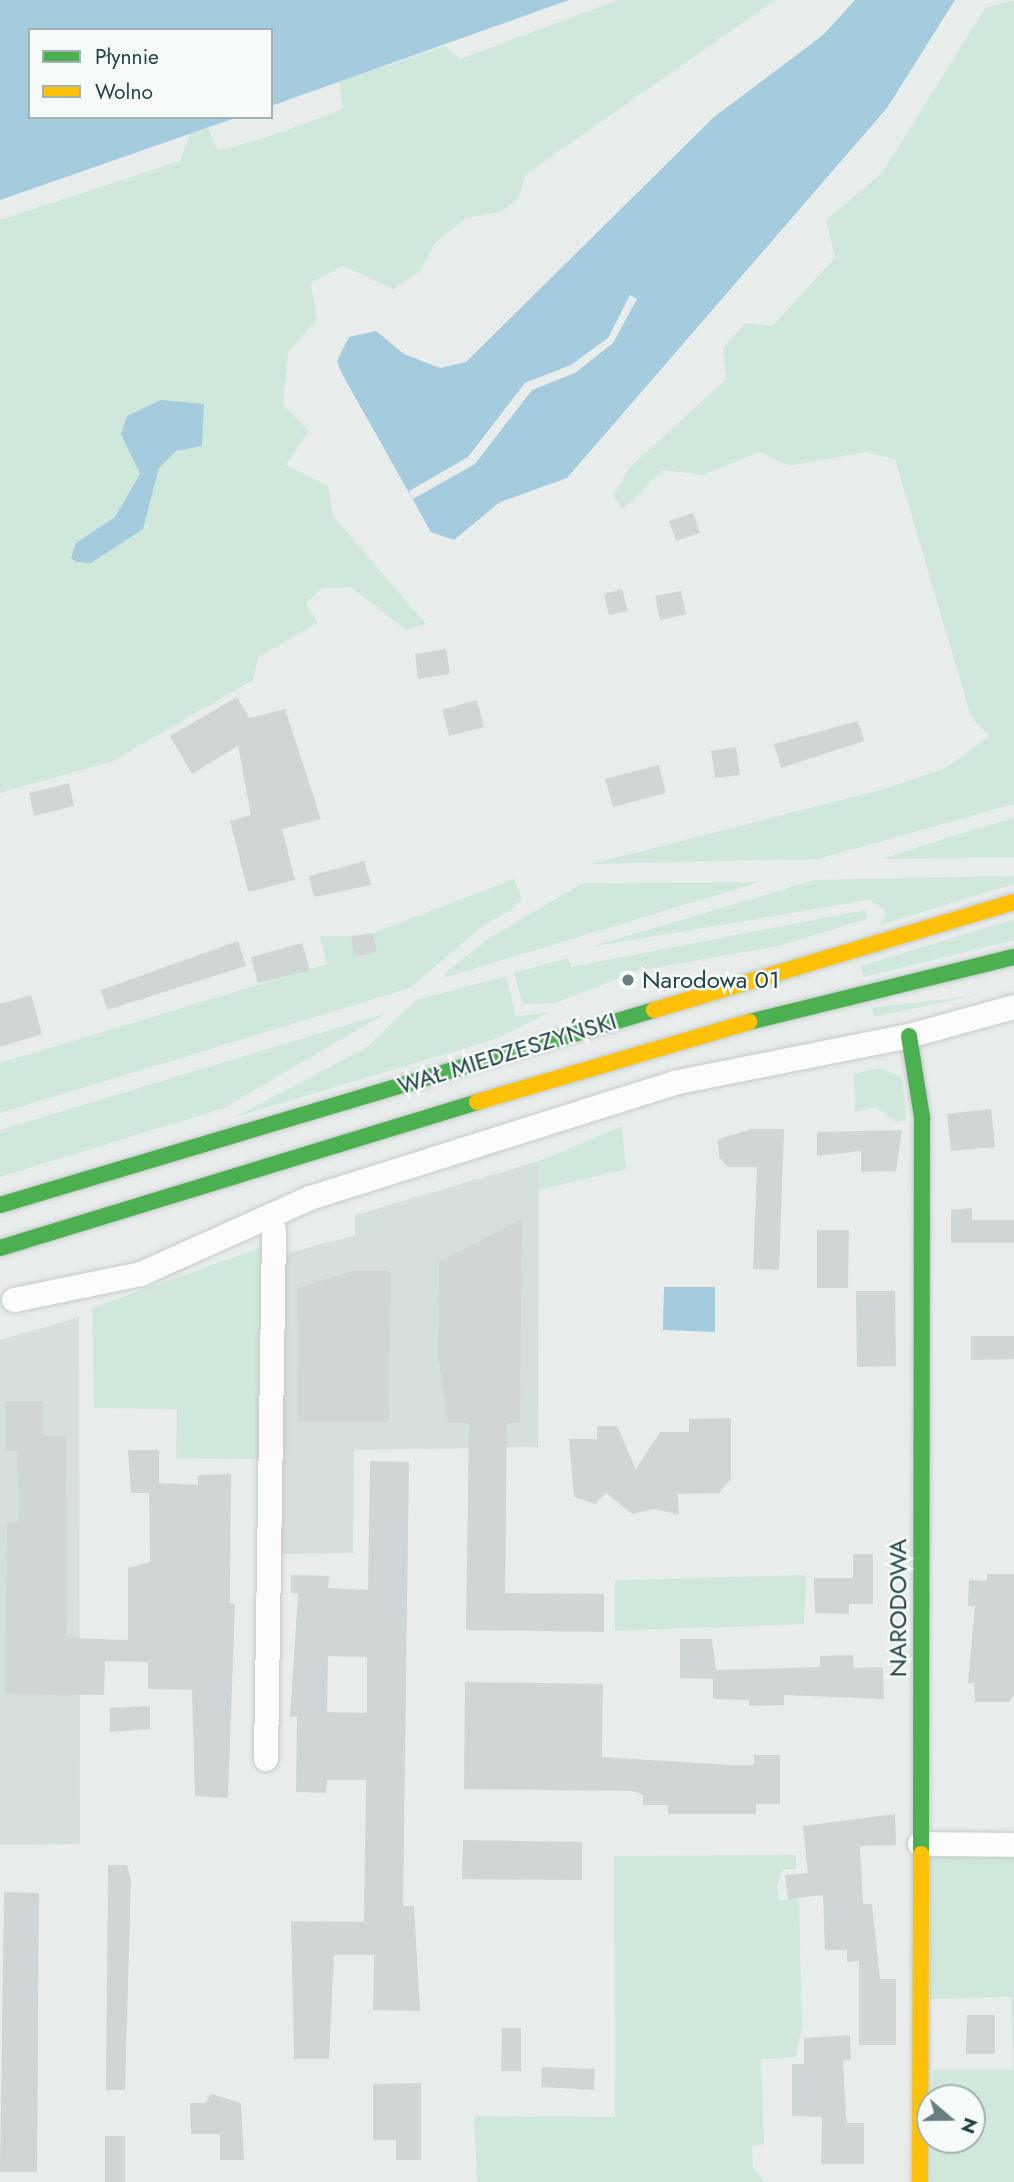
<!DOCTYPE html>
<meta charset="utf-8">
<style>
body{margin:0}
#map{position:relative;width:1014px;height:2182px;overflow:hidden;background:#e8edec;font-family:Jost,sans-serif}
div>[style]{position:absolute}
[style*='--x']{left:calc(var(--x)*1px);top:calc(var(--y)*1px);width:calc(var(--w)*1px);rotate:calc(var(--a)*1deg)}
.built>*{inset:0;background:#d5e0de}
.green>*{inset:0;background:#d0e8dc}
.water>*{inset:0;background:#a5cbdf}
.pier>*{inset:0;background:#e8edec}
.building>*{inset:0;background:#d0d6d5}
.roads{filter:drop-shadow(0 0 2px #c4cac9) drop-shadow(0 0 2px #c4cac9)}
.street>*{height:24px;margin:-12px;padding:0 12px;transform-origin:12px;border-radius:12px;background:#fcfcfc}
.fast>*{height:16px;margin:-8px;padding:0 8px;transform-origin:8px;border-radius:8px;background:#4caf50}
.slow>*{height:16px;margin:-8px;padding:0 8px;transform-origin:8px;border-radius:8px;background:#ffc107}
.dots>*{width:19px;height:19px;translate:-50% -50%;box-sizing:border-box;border:4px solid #f6fbfa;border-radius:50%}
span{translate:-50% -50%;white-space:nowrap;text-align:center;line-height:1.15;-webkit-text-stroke:5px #f6fbfa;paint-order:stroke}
.poi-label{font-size:24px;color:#214442}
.left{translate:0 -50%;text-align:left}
.street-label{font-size:24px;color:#214442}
.legend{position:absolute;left:28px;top:28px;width:245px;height:91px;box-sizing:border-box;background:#f6fbfa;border:2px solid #a1b2b0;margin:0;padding:9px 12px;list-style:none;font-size:21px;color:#214442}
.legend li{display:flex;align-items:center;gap:14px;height:35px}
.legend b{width:35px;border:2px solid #a1b2b0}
.north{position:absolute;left:916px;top:2084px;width:70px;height:70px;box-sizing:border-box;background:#f6fbfa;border:2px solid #a1b2b0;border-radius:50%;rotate:110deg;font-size:19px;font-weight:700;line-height:28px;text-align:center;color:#214442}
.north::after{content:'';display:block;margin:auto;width:24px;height:32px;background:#677f7e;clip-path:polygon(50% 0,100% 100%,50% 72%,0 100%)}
</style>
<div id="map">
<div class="built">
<div style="clip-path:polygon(539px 1161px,538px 1447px,354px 1450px,353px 1553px,277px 1554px,281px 1255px,355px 1235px,355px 1215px)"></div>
<div style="clip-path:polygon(79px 1317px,80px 1844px,0 1845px,0 1340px)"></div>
</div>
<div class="green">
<div style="clip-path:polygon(618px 0,775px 0,525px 175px,518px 200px,500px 212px,466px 218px,435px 243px,419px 272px,393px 289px,343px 266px,311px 283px,317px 319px,288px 353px,283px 405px,309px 431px,286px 465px,328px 486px,333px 516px,426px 624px,406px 630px,351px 587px,322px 588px,306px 603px,318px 623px,258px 657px,253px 680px,113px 761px,0 793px,0 220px,180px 161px,190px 134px,208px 128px,218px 151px,268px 137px,343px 109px,339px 82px,445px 46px,460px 59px)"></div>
<div style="clip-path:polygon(1014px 0,1014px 804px,818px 859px,591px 864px,884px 789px,945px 768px,990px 736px,971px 717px,895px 459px,866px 452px,789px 466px,760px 452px,703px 475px,663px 470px,623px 509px,613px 496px,629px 468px,726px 379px,723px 348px,745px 323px,772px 326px,835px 258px,826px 220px,882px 173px,985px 8px)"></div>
<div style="clip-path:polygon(1014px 818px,1014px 857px,883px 859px,953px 836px)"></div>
<div style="clip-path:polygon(1014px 876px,1014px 884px,880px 925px,887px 912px,869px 900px,590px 947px,815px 880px)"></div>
<div style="clip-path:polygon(514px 879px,522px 899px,511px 910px,480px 928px,410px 988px,0 1113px,0 1063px,327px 964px,320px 936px,351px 936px,355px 956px,376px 953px,373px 933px)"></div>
<div style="clip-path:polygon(760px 882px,446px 977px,445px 973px,491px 937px,583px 883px)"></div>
<div style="clip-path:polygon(865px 910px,867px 919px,778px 946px,638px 971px,555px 1003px,523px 1004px,514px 973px,568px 958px,571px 967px)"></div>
<div style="clip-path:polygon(1014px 919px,1014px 940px,864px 977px,861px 966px)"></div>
<div style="clip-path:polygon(506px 976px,516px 1016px,548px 1013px,496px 1039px,235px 1117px,366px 1048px,416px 1000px)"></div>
<div style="clip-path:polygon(981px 994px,874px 1017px,872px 1008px,954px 998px)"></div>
<div style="clip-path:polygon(386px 1013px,224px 1108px,0 1177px,0 1130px)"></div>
<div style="clip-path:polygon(880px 1068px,902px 1077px,906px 1121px,896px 1122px,876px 1107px,855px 1112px,854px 1074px)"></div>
<div style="clip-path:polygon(622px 1126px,626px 1169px,539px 1190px,539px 1161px)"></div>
<div style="clip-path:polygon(262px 1247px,260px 1459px,176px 1458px,177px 1409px,94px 1408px,92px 1308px)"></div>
<div style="clip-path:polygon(806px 1575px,804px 1624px,615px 1631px,615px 1580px)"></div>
<div style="clip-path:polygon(930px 1852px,1014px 1853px,1014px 2182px,931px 2182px,932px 2140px,972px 2140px,972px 2098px,932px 2098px,933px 2070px,1013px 2070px,1011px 1997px,930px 1999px)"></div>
<div style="clip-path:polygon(796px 1855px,796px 1869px,783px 1870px,777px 1885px,779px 1900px,799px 1898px,802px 2027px,796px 2057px,761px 2059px,764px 2144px,752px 2146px,753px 2168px,765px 2182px,910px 2182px,477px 2182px,474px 2116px,615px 2117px,614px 1856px)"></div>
</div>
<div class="water">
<div style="clip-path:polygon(0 0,569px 0,271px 106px,271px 30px,30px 30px,30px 117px,238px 117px,0 200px)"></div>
<div style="clip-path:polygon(855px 0,955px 0,887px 108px,567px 478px,500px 502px,454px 540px,431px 532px,341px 372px,337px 361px,349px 337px,376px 331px,404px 354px,440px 368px,466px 362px,714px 117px,823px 35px)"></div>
<div style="clip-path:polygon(161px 400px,204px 404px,202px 446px,176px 451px,159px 468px,143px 529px,91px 563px,76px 562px,71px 558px,76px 543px,115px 517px,140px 474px,121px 434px,127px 416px)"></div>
<div style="clip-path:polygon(664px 1287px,715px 1287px,715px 1332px,663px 1330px)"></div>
</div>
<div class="pier">
<div style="clip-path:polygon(630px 295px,637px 299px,613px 343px,575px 373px,532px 390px,475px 464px,413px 499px,409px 491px,468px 457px,525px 383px,571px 365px,608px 338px)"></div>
</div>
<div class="building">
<div style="clip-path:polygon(693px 513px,700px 533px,676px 541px,669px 521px)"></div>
<div style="clip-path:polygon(622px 589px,628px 611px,609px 615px,604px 594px)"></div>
<div style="clip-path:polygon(681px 591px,686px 614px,660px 620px,655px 596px)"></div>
<div style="clip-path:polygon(446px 649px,450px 674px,418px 679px,415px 654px)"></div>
<div style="clip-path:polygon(237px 697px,249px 718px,285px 709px,321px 819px,282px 829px,295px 880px,248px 892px,230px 821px,251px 815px,238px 746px,192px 774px,170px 736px)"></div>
<div style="clip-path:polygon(477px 700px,484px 727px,449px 736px,442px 710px)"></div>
<div style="clip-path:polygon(858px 721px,864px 741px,781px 768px,774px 744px)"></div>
<div style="clip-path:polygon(736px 747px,740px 775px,715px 778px,711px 751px)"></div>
<div style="clip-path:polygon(659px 765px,666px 793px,613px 807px,605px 779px)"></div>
<div style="clip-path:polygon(69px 783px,74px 806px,34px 816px,29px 793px)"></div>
<div style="clip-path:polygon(364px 861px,371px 885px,314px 897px,309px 876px)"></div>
<div style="clip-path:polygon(373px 933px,377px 953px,354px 956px,351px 936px)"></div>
<div style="clip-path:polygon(238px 941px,246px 966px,107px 1010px,101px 990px)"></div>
<div style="clip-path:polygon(302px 943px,310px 970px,258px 983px,251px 957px)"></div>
<div style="clip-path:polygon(31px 995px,42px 1034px,0 1047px,0 1004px)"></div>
<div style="clip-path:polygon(991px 1109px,995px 1147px,951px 1151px,947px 1114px)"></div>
<div style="clip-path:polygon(752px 1129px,784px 1129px,779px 1270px,753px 1269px,757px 1167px,728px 1167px,719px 1157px,718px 1139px)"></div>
<div style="clip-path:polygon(902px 1130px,896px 1171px,861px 1172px,861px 1151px,817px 1156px,817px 1132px)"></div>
<div style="clip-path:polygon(972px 1208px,972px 1220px,1014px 1220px,1014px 1243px,951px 1243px,951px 1210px)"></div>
<div style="clip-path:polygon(522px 1219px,520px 1423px,507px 1423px,505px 1593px,604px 1594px,604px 1632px,466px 1630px,469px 1423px,448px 1423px,438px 1356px,439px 1262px)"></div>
<div style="clip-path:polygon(817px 1230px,849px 1230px,848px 1288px,817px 1288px)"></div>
<div style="clip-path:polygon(352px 1271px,390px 1271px,389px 1422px,297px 1422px,298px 1288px)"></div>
<div style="clip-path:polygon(856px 1291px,895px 1291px,896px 1366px,857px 1367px)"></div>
<div style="clip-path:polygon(971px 1336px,1014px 1336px,1014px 1359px,971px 1360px)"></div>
<div style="clip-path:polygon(6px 1401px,42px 1401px,43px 1436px,66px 1436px,67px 1638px,128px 1640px,128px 1568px,150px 1562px,149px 1493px,131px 1493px,128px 1450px,159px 1450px,159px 1483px,198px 1485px,198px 1475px,231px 1474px,230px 1603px,235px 1604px,228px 1798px,195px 1796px,192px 1690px,148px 1689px,148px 1662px,105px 1661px,104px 1695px,5px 1694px,7px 1522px,19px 1522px,18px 1451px,6px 1451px)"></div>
<div style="clip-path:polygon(731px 1418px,731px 1479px,719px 1493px,678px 1494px,679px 1515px,655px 1509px,632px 1514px,606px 1493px,595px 1504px,574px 1497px,569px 1439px,597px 1439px,597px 1426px,617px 1426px,636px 1469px,660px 1432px,689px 1432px,689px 1419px)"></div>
<div style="clip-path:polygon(evenodd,370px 1461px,409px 1462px,403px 1906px,414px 1906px,420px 2011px,373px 2010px,374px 1955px,334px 1955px,329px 2059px,294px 2059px,291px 1921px,364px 1922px,366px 1780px,327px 1780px,326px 1793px,296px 1792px,297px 1716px,290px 1717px,298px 1594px,291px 1593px,291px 1575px,329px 1576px,328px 1588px,368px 1590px,370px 1461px,328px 1656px,367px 1657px,367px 1713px,327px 1712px,328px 1656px)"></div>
<div style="clip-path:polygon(853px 1554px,873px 1554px,873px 1604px,849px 1604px,849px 1614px,815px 1613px,814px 1578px,853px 1578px)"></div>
<div style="clip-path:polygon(987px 1574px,1014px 1574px,1014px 1695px,1009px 1702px,975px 1702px,974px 1683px,968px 1683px,975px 1606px,968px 1606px,969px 1580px,987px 1581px)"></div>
<div style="clip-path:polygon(680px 1639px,712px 1639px,716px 1670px,820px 1667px,820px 1656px,853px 1655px,854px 1668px,883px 1667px,884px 1699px,784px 1695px,784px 1705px,749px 1706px,749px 1700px,713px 1699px,713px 1679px,680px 1678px)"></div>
<div style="clip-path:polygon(465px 1682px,603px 1684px,602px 1757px,730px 1765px,754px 1765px,754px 1755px,780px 1755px,780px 1804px,756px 1804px,756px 1814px,668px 1814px,668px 1805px,643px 1805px,643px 1795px,632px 1791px,464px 1789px)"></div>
<div style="clip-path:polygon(150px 1706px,150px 1729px,110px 1732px,110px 1708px)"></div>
<div style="clip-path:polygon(895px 1814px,896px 1845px,860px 1846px,863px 1904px,872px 1904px,880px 1979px,896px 1979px,896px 2045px,859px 2045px,859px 1961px,847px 1962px,847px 1950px,825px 1950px,823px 1895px,788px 1899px,785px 1875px,808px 1873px,803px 1826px)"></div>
<div style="clip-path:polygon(463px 1840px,582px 1842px,582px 1880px,462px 1879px)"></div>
<div style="clip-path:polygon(108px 1865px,127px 1865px,131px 1879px,125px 2090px,106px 2090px)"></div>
<div style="clip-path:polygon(4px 1892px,39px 1893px,37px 2172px,0 2172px)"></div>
<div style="clip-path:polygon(967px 2015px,995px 2015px,995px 2054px,966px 2054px)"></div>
<div style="clip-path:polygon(502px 2028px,521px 2028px,521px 2071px,501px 2071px)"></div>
<div style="clip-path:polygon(850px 2035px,851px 2060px,843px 2060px,846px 2116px,847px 2123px,864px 2123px,864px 2164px,821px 2164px,822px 2117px,792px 2116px,792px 2064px,804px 2064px,804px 2038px)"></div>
<div style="clip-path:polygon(542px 2067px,595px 2069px,594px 2090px,541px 2087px)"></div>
<div style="clip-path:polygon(421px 2083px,421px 2160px,396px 2160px,396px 2140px,373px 2140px,373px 2084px)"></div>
<div style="clip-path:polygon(211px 2094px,241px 2103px,244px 2160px,220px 2160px,220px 2134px,191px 2134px,190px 2103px,205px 2103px)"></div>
<div style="clip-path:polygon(105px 2136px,125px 2136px,125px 2182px,105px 2182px)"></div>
</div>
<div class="roads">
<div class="street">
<div style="--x:14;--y:1300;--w:130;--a:-11.6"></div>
<div style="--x:141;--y:1274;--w:185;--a:-24.2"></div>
<div style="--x:310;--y:1198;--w:382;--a:-17.5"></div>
<div style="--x:674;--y:1083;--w:240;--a:-11.3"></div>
<div style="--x:909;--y:1036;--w:109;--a:-15.4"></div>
<div style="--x:266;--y:1759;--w:529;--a:-89.13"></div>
<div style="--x:920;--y:1844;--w:94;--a:0.6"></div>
</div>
<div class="fast">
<div style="--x:749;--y:1022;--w:273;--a:-13.8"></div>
<div style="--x:909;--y:1036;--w:82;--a:80.9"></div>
<div style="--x:922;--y:1117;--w:737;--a:90.08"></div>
<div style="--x:0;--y:1205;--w:682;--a:-16.6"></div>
<div style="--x:0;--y:1248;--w:499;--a:-17"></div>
</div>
<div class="slow">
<div style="--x:654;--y:1010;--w:376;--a:-16.7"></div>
<div style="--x:477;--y:1102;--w:284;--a:-16.4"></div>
<div style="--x:920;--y:2182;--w:328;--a:-89.8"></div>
</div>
</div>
<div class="dots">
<div style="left:628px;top:980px;background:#677f7e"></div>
</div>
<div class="poi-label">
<span class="left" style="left:642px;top:980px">Narodowa 01</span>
</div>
<div class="street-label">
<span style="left:507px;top:1053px;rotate:-17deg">WAŁ MIEDZESZYŃSKI</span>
<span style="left:898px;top:1608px;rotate:-90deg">NARODOWA</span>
</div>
<ul class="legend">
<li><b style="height:9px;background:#4caf50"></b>Płynnie</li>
<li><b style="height:9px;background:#ffc107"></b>Wolno</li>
</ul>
<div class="north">N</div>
</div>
